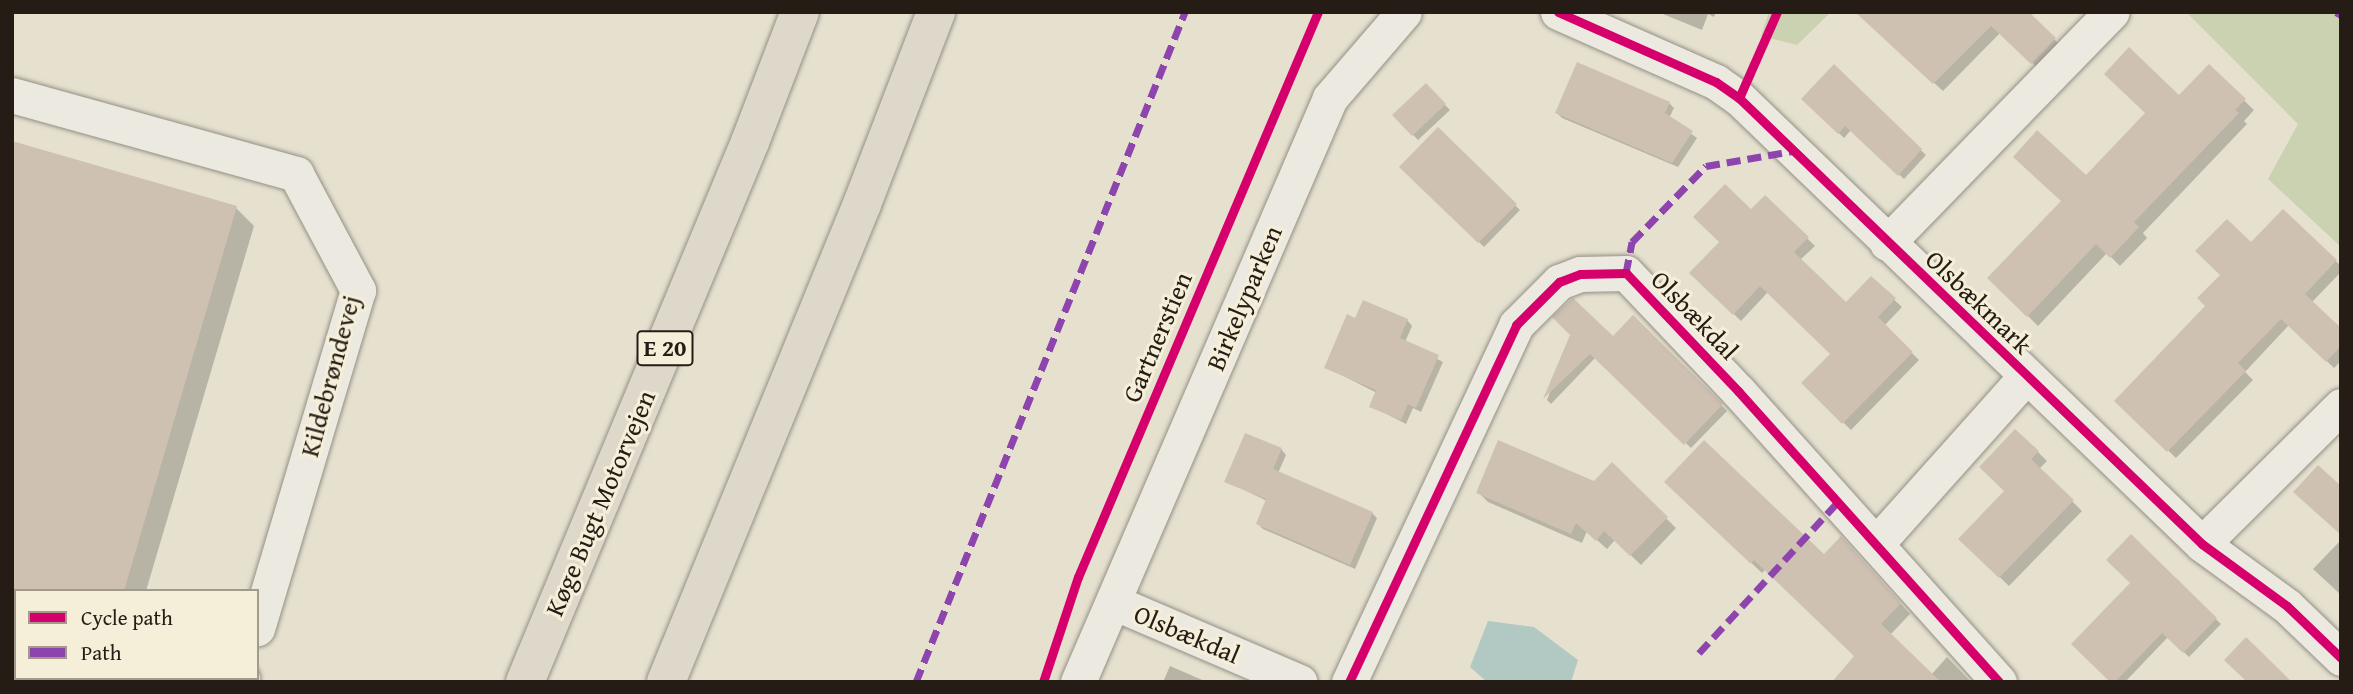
<!DOCTYPE html>
<meta charset="utf-8">
<style>
body{margin:0}
#map{position:relative;width:2353px;height:694px;overflow:hidden;background:#e6e1cf;font-family:"Gentium Book Plus",serif}
div>[style]{position:absolute}
[style*='--x']{left:calc(var(--x)*1px);top:calc(var(--y)*1px);width:calc(var(--w)*1px);rotate:calc(var(--a)*1deg)}
.green>*{inset:0;background:#cbd2b1}
.water>*{inset:0;background:#b2c8c2}
.shadow>*{inset:0;background:#0003}
.building>*{inset:0;background:#cec1b2}
.roads{filter:drop-shadow(0 0 2px #949085) drop-shadow(0 0 2px #949085)}
.minor>*{height:35px;margin:-17.5px;padding:0 17.5px;transform-origin:17.5px;border-radius:17.5px;background:#ebe9e0}
.motorway>*{height:38px;margin:-19px;padding:0 19px;transform-origin:19px;border-radius:19px;background:#ded8cb}
.quiet>*{height:7px;margin-top:-3.5px;transform-origin:0;background:repeating-linear-gradient(90deg,#8e44ad 0 14px,transparent 0 21px)}
.cycleway>*{height:9px;margin:-4.5px;padding:0 4.5px;transform-origin:4.5px;border-radius:4.5px;background:#d6006c}
span{translate:-50% -50%;white-space:nowrap;text-align:center;line-height:1.15;-webkit-text-stroke:6px #f5efda;paint-order:stroke}
.shield-label span{padding:2px 5px;background:#f5efda;border:2px solid;border-radius:5px;-webkit-text-stroke-width:0}
.shield-label{font-size:24px;color:#251c15;font-weight:700}
.street-label{font-size:26px;color:#251c15}
.frame{position:absolute;inset:0;border:14px solid #251c15;pointer-events:none}
.legend{position:absolute;left:14px;top:589px;width:245px;height:91px;box-sizing:border-box;background:#f5efda;border:2px solid #a29b8b;margin:0;padding:9px 12px;list-style:none;font-size:21px;color:#251c15}
.legend li{display:flex;align-items:center;gap:14px;height:35px}
.legend b{width:35px;border:2px solid #a29b8b}
</style>
<div id="map">
<div class="green">
<div style="clip-path:polygon(1769px 12px,1831px 12px,1797px 45px,1761px 36px)"></div>
<div style="clip-path:polygon(2186px 12px,2341px 12px,2341px 247px,2268px 179px,2298px 124px)"></div>
</div>
<div class="water">
<div style="clip-path:polygon(1488px 621px,1534px 627px,1578px 660px,1571px 682px,1487px 682px,1470px 667px)"></div>
</div>
<div class="shadow">
<div style="clip-path:polygon(1658px 12px,1716px 12px,1714px 17px,1708px 14px,1702px 30px)"></div>
<div style="clip-path:polygon(2026px 12px,2063px 48px,2041px 71px,2000px 33px,1943px 91px,1889px 42px)"></div>
<div style="clip-path:polygon(1834px 67px,1926px 155px,1904px 179px,1851px 130px,1844px 138px,1803px 99px)"></div>
<div style="clip-path:polygon(2209px 67px,2254px 110px,2244px 121px,2247px 124px,2143px 233px,2147px 238px,2120px 266px,2107px 253px,2038px 326px,1989px 278px,2086px 177px,2179px 98px)"></div>
<div style="clip-path:polygon(1426px 85px,1450px 110px,1418px 140px,1394px 115px)"></div>
<div style="clip-path:polygon(1669px 103px,1674px 108px,1669px 118px,1697px 138px,1678px 167px,1562px 118px,1557px 113px)"></div>
<div style="clip-path:polygon(1438px 130px,1520px 210px,1484px 247px,1402px 167px)"></div>
<div style="clip-path:polygon(12px 143px,236px 208px,254px 226px,146px 591px,16px 591px,16px 678px,120px 678px,119px 682px,12px 682px)"></div>
<div style="clip-path:polygon(1765px 197px,1815px 246px,1800px 260px,1846px 305px,1871px 278px,1902px 307px,1884px 326px,1919px 360px,1851px 430px,1803px 383px,1832px 354px,1768px 292px,1741px 321px,1692px 273px)"></div>
<div style="clip-path:polygon(2283px 211px,2341px 266px,2341px 272px,2312px 302px,2341px 330px,2341px 361px,2334px 368px,2289px 325px,2245px 372px,2253px 380px,2176px 458px,2117px 401px,2207px 306px,2251px 245px)"></div>
<div style="clip-path:polygon(1633px 317px,1727px 411px,1691px 448px,1596px 357px,1551px 404px,1547px 400px,1572px 334px,1613px 338px)"></div>
<div style="clip-path:polygon(1356px 320px,1407px 320px,1412px 326px,1405px 342px,1443px 362px,1421px 412px,1413px 408px,1406px 424px,1371px 406px,1377px 393px,1326px 367px)"></div>
<div style="clip-path:polygon(1281px 449px,1286px 455px,1278px 473px,1372px 513px,1377px 518px,1355px 569px,1263px 529px,1258px 524px,1267px 501px,1226px 481px)"></div>
<div style="clip-path:polygon(2038px 452px,2047px 461px,2039px 469px,2082px 511px,2009px 586px,1960px 539px,2006px 491px,1981px 467px)"></div>
<div style="clip-path:polygon(1612px 465px,1676px 528px,1641px 565px,1615px 540px,1607px 549px,1587px 531px,1582px 543px,1488px 502px,1478px 492px,1594px 483px)"></div>
<div style="clip-path:polygon(1666px 482px,1824px 556px,1851px 549px,1910px 614px,1890px 635px,1931px 675px,1947px 657px,1971px 682px,1849px 682px,1856px 656px,1766px 569px,1762px 573px)"></div>
<div style="clip-path:polygon(2131px 537px,2221px 624px,2189px 657px,2168px 637px,2125px 682px,2112px 682px,2132px 583px)"></div>
<div style="clip-path:polygon(2341px 540px,2341px 595px,2313px 569px)"></div>
<div style="clip-path:polygon(1170px 666px,1207px 682px,1163px 682px)"></div>
</div>
<div class="building">
<div style="clip-path:polygon(1855px 12px,2029px 12px,2056px 38px,2031px 64px,1991px 26px,1933px 84px)"></div>
<div style="clip-path:polygon(2129px 47px,2179px 95px,2209px 64px,2246px 99px,2235px 110px,2239px 113px,2134px 222px,2139px 227px,2110px 258px,2096px 244px,2027px 317px,1987px 278px,2061px 201px,2013px 157px,2037px 130px,2086px 175px,2145px 113px,2104px 74px)"></div>
<div style="clip-path:polygon(1577px 62px,1670px 102px,1665px 113px,1693px 131px,1672px 163px,1555px 113px)"></div>
<div style="clip-path:polygon(1834px 64px,1922px 149px,1898px 176px,1845px 126px,1838px 134px,1801px 99px)"></div>
<div style="clip-path:polygon(1426px 83px,1446px 104px,1412px 136px,1392px 115px)"></div>
<div style="clip-path:polygon(1438px 127px,1517px 204px,1478px 243px,1399px 167px)"></div>
<div style="clip-path:polygon(12px 141px,237px 206px,124px 591px,12px 591px)"></div>
<div style="clip-path:polygon(1725px 184px,1751px 209px,1765px 195px,1809px 237px,1794px 252px,1846px 302px,1871px 276px,1896px 298px,1878px 317px,1913px 352px,1842px 424px,1801px 383px,1830px 354px,1760px 286px,1733px 315px,1689px 273px,1719px 242px,1693px 217px)"></div>
<div style="clip-path:polygon(2283px 209px,2337px 260px,2305px 294px,2341px 328px,2341px 346px,2326px 362px,2281px 319px,2238px 363px,2246px 371px,2167px 452px,2114px 401px,2205px 306px,2197px 298px,2220px 275px,2195px 251px,2227px 219px,2251px 242px)"></div>
<div style="clip-path:polygon(1573px 298px,1613px 336px,1633px 315px,1723px 404px,1684px 445px,1590px 354px,1543px 399px,1570px 335px,1552px 317px)"></div>
<div style="clip-path:polygon(1363px 300px,1408px 319px,1400px 338px,1439px 355px,1416px 408px,1408px 404px,1401px 420px,1369px 407px,1376px 390px,1324px 368px,1347px 314px,1355px 318px)"></div>
<div style="clip-path:polygon(2015px 429px,2039px 451px,2031px 459px,2074px 500px,1999px 578px,1958px 539px,2004px 491px,1979px 467px)"></div>
<div style="clip-path:polygon(1245px 433px,1282px 448px,1273px 469px,1373px 512px,1350px 565px,1256px 524px,1266px 499px,1224px 482px)"></div>
<div style="clip-path:polygon(1498px 440px,1594px 481px,1612px 462px,1668px 517px,1630px 556px,1604px 531px,1596px 541px,1576px 523px,1571px 534px,1476px 493px)"></div>
<div style="clip-path:polygon(1704px 440px,1824px 554px,1841px 536px,1901px 603px,1881px 624px,1941px 682px,1832px 682px,1854px 656px,1754px 560px,1751px 564px,1664px 482px)"></div>
<div style="clip-path:polygon(2318px 465px,2341px 486px,2341px 535px,2293px 492px)"></div>
<div style="clip-path:polygon(2131px 534px,2217px 618px,2183px 653px,2162px 633px,2115px 682px,2110px 682px,2071px 644px,2130px 583px,2106px 560px)"></div>
<div style="clip-path:polygon(2246px 637px,2292px 682px,2247px 682px,2224px 660px)"></div>
</div>
<div class="roads">
<div class="minor">
<div style="--x:1558;--y:12;--w:173;--a:23.9"></div>
<div style="--x:1716;--y:82;--w:28;--a:35"></div>
<div style="--x:1739;--y:98;--w:643;--a:43.93"></div>
<div style="--x:2202;--y:544;--w:105;--a:36.1"></div>
<div style="--x:2287;--y:606;--w:75;--a:43.9"></div>
<div style="--x:12;--y:95;--w:295;--a:15.5"></div>
<div style="--x:296;--y:174;--w:132;--a:61.9"></div>
<div style="--x:358;--y:290;--w:353;--a:106.6"></div>
<div style="--x:1887;--y:243;--w:322;--a:-45.8"></div>
<div style="--x:1876;--y:544;--w:225;--a:-48.2"></div>
<div style="--x:2202;--y:544;--w:196;--a:-44.8"></div>
<div style="--x:1113;--y:602;--w:203;--a:23.2"></div>
<div style="--x:241;--y:682;--w:4;--a:-76"></div>
<div style="--x:1078;--y:682;--w:636;--a:-66.66"></div>
<div style="--x:1330;--y:98;--w:113;--a:-49.3"></div>
<div style="--x:1349;--y:682;--w:394;--a:-64.9"></div>
<div style="--x:1516;--y:325;--w:61;--a:-45"></div>
<div style="--x:1559;--y:282;--w:22;--a:-21"></div>
<div style="--x:1580;--y:274;--w:46;--a:-1.2"></div>
<div style="--x:1626;--y:273;--w:164;--a:46.5"></div>
<div style="--x:1739;--y:392;--w:389;--a:48.1"></div>
</div>
<div class="motorway">
<div style="--x:525;--y:682;--w:585;--a:-67.38"></div>
<div style="--x:750;--y:142;--w:139;--a:-69"></div>
<div style="--x:666;--y:682;--w:517;--a:-67.7"></div>
<div style="--x:862;--y:204;--w:206;--a:-68.9"></div>
</div>
</div>
<div class="quiet">
<div style="--x:2336;--y:12;--w:6;--a:31"></div>
<div style="--x:1626;--y:273;--w:32;--a:-79"></div>
<div style="--x:1632;--y:242;--w:106;--a:-45.8"></div>
<div style="--x:1706;--y:166;--w:88;--a:-9.8"></div>
<div style="--x:1699;--y:653;--w:205;--a:-47.4"></div>
<div style="--x:916;--y:682;--w:722;--a:-68.12"></div>
</div>
<div class="cycleway">
<div style="--x:1558;--y:12;--w:173;--a:23.9"></div>
<div style="--x:1716;--y:82;--w:28;--a:35"></div>
<div style="--x:1739;--y:98;--w:643;--a:43.93"></div>
<div style="--x:2202;--y:544;--w:105;--a:36.1"></div>
<div style="--x:2287;--y:606;--w:75;--a:43.9"></div>
<div style="--x:1739;--y:98;--w:94;--a:-66.2"></div>
<div style="--x:1043;--y:682;--w:111;--a:-71.6"></div>
<div style="--x:1078;--y:577;--w:614;--a:-66.99"></div>
<div style="--x:1349;--y:682;--w:394;--a:-64.9"></div>
<div style="--x:1516;--y:325;--w:61;--a:-45"></div>
<div style="--x:1559;--y:282;--w:22;--a:-21"></div>
<div style="--x:1580;--y:274;--w:46;--a:-1.2"></div>
<div style="--x:1626;--y:273;--w:164;--a:46.5"></div>
<div style="--x:1739;--y:392;--w:389;--a:48.1"></div>
</div>
<div class="shield-label">
<span style="left:665px;top:348px">E 20</span>
</div>
<div class="street-label">
<span style="left:1244px;top:298px;rotate:-67deg">Birkelyparken</span>
<span style="left:1979px;top:302px;rotate:44deg">Olsbækmark</span>
<span style="left:1695px;top:315px;rotate:46deg">Olsbækdal</span>
<span style="left:1157px;top:337px;rotate:-67deg">Gartnerstien</span>
<span style="left:330px;top:376px;rotate:-75deg">Kildebrøndevej</span>
<span style="left:600px;top:503px;rotate:-67deg">Køge Bugt Motorvejen</span>
<span style="left:1187px;top:634px;rotate:23deg">Olsbækdal</span>
</div>
<div class="frame"></div>
<ul class="legend">
<li><b style="height:9px;background:#d6006c"></b>Cycle path</li>
<li><b style="height:9px;background:#8e44ad"></b>Path</li>
</ul>
</div>
